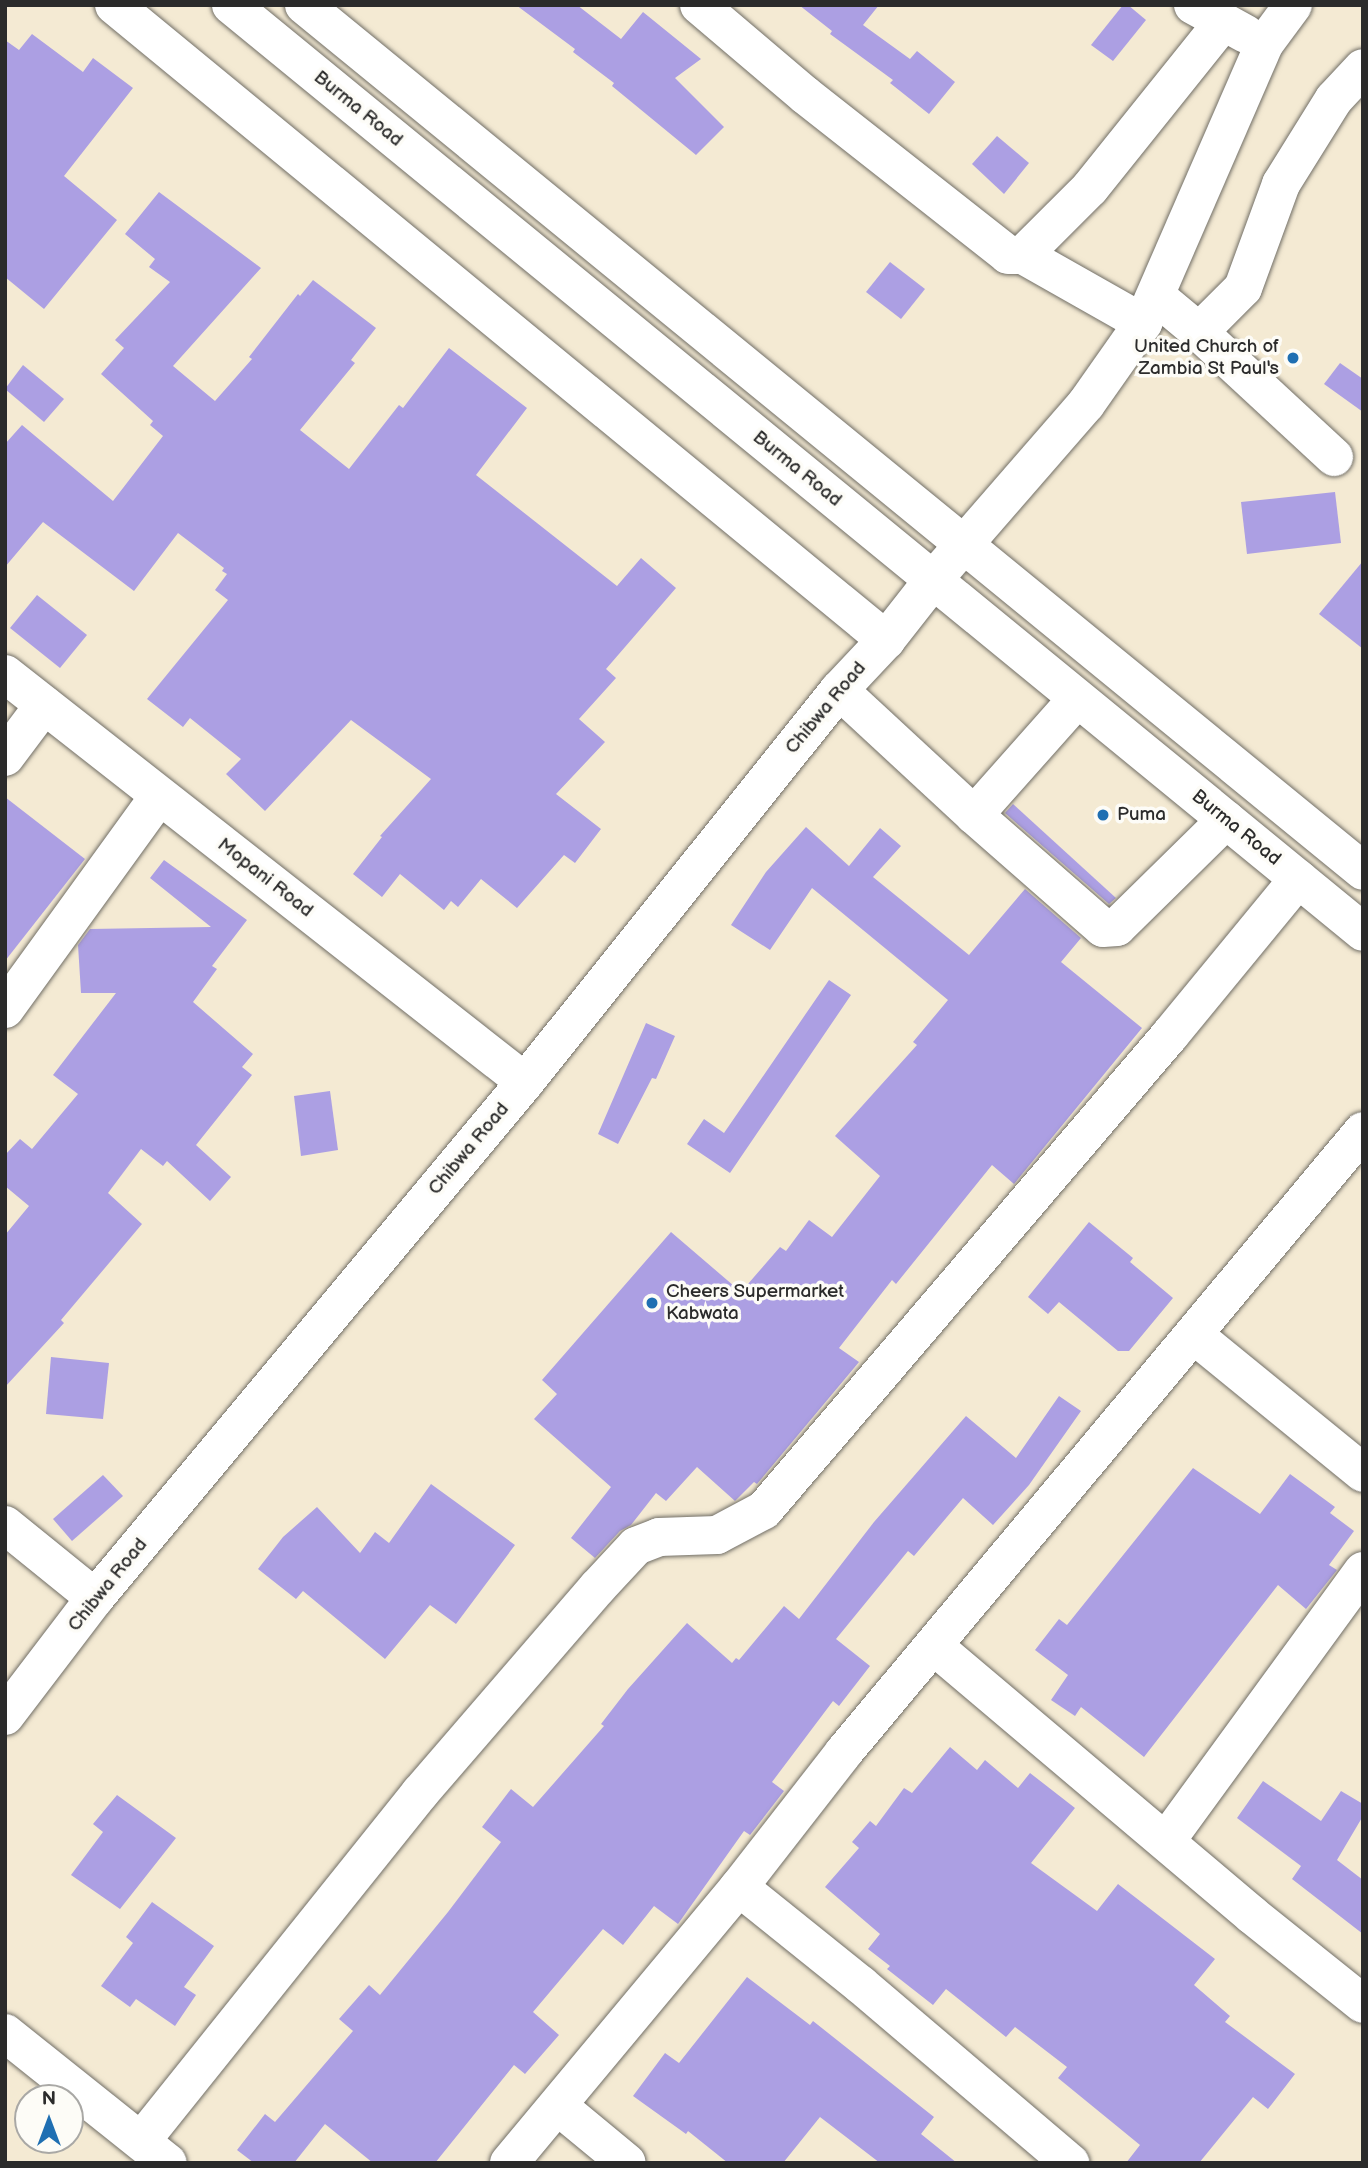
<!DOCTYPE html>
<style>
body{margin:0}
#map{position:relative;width:1368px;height:2168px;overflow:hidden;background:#f4ead3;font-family:"Balsamiq Sans",sans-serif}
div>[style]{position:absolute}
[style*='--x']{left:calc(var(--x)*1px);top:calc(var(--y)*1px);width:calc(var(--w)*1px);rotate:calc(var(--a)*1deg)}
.building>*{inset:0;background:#ac9fe3}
.roads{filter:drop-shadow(0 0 2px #716e66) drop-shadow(0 0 2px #716e66)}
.minor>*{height:38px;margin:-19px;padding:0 19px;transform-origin:19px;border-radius:19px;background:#fff}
.major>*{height:38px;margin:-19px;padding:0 19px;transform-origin:19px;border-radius:19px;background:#fff}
.dots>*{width:19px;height:19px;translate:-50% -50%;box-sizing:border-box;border:4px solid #fdfcf7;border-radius:50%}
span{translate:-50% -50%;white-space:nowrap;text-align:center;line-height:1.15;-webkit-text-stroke:7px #fdfcf7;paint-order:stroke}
.street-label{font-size:19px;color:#2b2b2b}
.poi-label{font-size:19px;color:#2b2b2b}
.right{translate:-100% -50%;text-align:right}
.left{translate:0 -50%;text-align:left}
.frame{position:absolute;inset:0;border:7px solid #2b2b2b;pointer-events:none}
.north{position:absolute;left:14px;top:2084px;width:70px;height:70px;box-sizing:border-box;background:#fdfcf7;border:2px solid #a9a8a5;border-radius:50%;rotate:0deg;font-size:19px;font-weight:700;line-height:28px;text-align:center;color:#2b2b2b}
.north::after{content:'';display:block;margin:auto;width:24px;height:32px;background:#1f6fb2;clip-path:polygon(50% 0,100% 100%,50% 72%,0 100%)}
</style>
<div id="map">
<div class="building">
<div style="clip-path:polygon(516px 5px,577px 5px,621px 39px,643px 12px,701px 59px,675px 78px,724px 127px,696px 155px,612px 86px,614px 83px,573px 52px,575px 49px)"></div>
<div style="clip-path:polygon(799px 5px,879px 5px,863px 25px,910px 59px,917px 51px,955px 82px,929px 114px,890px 83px,893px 80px,830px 34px,832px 31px)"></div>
<div style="clip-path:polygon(1123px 5px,1128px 5px,1146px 20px,1113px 61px,1091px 45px)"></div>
<div style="clip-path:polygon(32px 34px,83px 72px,93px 58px,133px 88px,64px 176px,117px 220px,44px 309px,5px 277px,5px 40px,19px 50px)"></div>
<div style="clip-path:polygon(997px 136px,1029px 163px,1004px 194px,972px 164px)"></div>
<div style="clip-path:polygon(159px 192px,261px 268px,173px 366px,215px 401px,252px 359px,249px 357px,298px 294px,300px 296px,313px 280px,376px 328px,351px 360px,355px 363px,300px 430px,349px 469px,399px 405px,403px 408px,449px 348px,527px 408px,476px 475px,617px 586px,641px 558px,676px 588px,606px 669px,616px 678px,579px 719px,605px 742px,556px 794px,601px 829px,575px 863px,564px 855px,517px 908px,481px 879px,458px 907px,451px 901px,444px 910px,400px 874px,382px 897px,353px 874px,382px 837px,380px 836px,431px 779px,351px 720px,265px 811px,226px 774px,241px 759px,190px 718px,183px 727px,147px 699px,228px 600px,215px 590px,227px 574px,222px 571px,224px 568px,178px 533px,134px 591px,43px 522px,5px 567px,5px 444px,22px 425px,113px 501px,163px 436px,150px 425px,153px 421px,101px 374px,124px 348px,115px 340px,170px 282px,149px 267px,155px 259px,125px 234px)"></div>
<div style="clip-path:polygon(890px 262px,925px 289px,901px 319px,866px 292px)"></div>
<div style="clip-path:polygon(1340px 363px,1363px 379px,1363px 412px,1324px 384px)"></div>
<div style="clip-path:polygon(23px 365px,64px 399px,44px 422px,5px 389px)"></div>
<div style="clip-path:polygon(1335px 492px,1341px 543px,1247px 554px,1241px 502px)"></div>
<div style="clip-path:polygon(1363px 561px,1363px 649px,1319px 614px)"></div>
<div style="clip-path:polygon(37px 595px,87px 635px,60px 668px,10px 628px)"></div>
<div style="clip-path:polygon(5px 797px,85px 859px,5px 961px)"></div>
<div style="clip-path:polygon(1013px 804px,1116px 898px,1109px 904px,1005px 813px)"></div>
<div style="clip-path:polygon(806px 827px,849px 866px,880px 828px,901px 846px,873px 877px,969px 955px,1025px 889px,1081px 938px,1061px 962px,1142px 1028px,1014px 1184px,992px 1165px,896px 1284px,892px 1280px,839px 1348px,859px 1362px,757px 1484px,754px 1482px,735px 1501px,697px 1467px,666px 1501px,656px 1493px,631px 1525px,620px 1531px,595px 1558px,571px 1538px,611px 1487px,534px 1419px,557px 1394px,542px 1380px,671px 1232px,741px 1292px,780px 1247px,786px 1251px,809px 1220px,832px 1237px,880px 1176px,835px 1136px,917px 1045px,913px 1042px,948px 1000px,812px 888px,770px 950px,731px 925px,766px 872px)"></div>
<div style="clip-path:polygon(164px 860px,247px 920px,212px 966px,217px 969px,193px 1002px,253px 1054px,242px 1067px,252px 1075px,196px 1145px,231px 1177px,210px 1201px,167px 1161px,163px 1166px,141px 1149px,108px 1193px,142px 1224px,61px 1320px,64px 1323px,5px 1387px,5px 1235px,29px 1206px,5px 1186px,5px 1155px,20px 1139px,32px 1149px,78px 1094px,53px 1075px,116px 993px,81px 993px,78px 945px,90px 929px,211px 927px,150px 878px)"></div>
<div style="clip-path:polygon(829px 980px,851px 995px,730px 1173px,687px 1144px,704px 1119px,724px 1133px)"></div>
<div style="clip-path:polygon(646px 1023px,675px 1036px,656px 1079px,652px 1078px,618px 1144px,598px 1134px)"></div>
<div style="clip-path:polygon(330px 1091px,338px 1150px,301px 1156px,294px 1096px)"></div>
<div style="clip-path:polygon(1089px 1222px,1133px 1258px,1130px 1262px,1173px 1298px,1129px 1351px,1118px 1351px,1059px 1302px,1048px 1314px,1028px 1297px)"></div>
<div style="clip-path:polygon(51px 1357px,109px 1363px,103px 1419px,46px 1414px)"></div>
<div style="clip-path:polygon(1059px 1396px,1081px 1411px,1029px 1485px,993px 1525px,963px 1498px,914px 1556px,908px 1551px,836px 1639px,870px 1666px,839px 1706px,833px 1701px,772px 1782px,784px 1791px,750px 1835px,744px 1831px,678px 1924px,654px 1906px,623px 1945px,603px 1929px,533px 2012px,559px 2035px,525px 2074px,514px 2065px,435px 2163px,373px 2163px,325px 2124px,294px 2163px,254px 2163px,237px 2150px,265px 2114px,275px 2122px,353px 2031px,339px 2019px,369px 1985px,380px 1995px,448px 1912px,501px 1842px,482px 1827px,511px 1789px,533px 1807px,604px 1726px,601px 1724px,628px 1689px,687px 1623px,732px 1663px,736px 1658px,739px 1660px,784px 1606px,799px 1619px,874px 1522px,966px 1416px,1016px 1458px)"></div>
<div style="clip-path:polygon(1193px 1468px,1260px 1514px,1290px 1474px,1335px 1507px,1330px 1513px,1354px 1531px,1329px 1565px,1337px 1570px,1306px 1609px,1278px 1585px,1144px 1757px,1081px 1707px,1075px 1716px,1051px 1700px,1068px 1675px,1035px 1650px,1059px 1619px,1067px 1625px)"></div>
<div style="clip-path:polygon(103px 1475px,123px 1496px,72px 1541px,53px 1519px)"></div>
<div style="clip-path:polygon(431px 1484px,515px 1545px,456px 1624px,430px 1605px,385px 1659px,303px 1591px,296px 1599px,258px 1569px,283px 1537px,317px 1507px,360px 1553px,375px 1532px,389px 1543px)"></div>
<div style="clip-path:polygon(950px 1747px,977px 1770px,985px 1760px,1018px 1788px,1030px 1773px,1075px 1808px,1031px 1863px,1097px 1911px,1118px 1884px,1215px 1959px,1194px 1985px,1230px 2016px,1225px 2022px,1295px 2074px,1268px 2109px,1253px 2097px,1199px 2163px,1126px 2163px,1140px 2145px,1058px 2078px,1067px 2067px,1015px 2027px,1006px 2037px,946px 1989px,933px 2005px,887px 1969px,890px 1966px,868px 1949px,880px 1934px,825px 1887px,859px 1848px,852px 1842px,870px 1821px,876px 1826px,904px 1788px,912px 1793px)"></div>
<div style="clip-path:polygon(1263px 1781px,1321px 1821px,1341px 1791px,1363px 1804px,1363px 1816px,1337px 1860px,1363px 1880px,1363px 1934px,1292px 1879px,1301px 1866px,1237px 1818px)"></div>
<div style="clip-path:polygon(117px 1795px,176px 1838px,120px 1909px,71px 1875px,103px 1832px,93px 1824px)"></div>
<div style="clip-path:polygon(152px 1902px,214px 1946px,184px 1987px,196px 1995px,175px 2026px,136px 1999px,130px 2007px,101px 1986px,133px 1943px,126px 1937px)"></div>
<div style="clip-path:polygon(747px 1977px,810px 2025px,813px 2021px,934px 2117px,921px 2134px,957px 2163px,880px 2163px,820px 2117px,783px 2163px,728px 2163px,688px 2131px,686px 2134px,633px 2096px,665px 2053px,679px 2063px)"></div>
</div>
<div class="roads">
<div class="minor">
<div style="--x:114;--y:5;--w:1000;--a:39.44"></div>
<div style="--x:699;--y:5;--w:139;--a:40.3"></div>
<div style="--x:805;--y:95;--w:258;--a:38.2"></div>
<div style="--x:1008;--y:255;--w:15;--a:0"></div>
<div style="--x:1023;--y:255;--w:95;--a:-45"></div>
<div style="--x:1090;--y:188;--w:211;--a:-51.3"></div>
<div style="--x:1193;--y:5;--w:60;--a:28.7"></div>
<div style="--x:1023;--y:255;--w:138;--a:29.5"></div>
<div style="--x:1156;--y:296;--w:56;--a:39.9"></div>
<div style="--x:1199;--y:332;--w:62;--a:-45"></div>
<div style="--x:1243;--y:288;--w:111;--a:-69.9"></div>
<div style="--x:1281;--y:184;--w:100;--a:-58.1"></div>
<div style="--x:1334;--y:99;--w:42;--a:-46.9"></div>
<div style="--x:1199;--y:332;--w:184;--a:42.8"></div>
<div style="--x:5;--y:674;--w:661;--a:38.12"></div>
<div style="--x:839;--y:690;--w:184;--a:42.8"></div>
<div style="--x:974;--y:815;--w:171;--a:41.2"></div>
<div style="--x:1103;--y:928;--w:14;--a:-4"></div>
<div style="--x:1117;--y:927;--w:153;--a:-44.5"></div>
<div style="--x:5;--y:757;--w:65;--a:-53.1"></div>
<div style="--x:974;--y:815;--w:155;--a:-48.4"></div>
<div style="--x:5;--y:1009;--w:263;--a:-54.1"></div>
<div style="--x:1194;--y:1335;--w:218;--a:39.2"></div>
<div style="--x:5;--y:1525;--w:116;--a:39"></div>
<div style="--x:935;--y:1647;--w:415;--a:40.2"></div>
<div style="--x:1252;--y:1915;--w:142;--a:38.7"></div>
<div style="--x:5;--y:1716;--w:148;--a:-52.7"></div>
<div style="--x:95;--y:1598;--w:672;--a:-50.19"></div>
<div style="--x:525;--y:1082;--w:502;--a:-51.3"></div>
<div style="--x:839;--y:690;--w:69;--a:-46.8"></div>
<div style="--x:886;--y:640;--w:76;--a:-51.9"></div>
<div style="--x:933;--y:580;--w:233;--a:-49"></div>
<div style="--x:1086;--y:404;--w:99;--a:-54.9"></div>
<div style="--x:1143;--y:323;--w:305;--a:-66.5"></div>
<div style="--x:1265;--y:43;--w:47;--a:-53.6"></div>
<div style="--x:1166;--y:1841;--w:334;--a:-53.9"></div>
<div style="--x:739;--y:1887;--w:156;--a:38.8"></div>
<div style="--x:861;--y:1985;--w:275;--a:40.4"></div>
<div style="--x:5;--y:2033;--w:208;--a:38.6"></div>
<div style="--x:558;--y:2106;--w:89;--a:39.6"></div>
<div style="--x:142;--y:2140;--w:445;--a:-51.3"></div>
<div style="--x:420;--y:1793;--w:271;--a:-49.2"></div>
<div style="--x:597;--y:1588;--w:57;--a:-47.1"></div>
<div style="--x:636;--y:1546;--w:25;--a:-21"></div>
<div style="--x:659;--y:1537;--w:58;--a:-2"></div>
<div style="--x:717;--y:1535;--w:53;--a:-28"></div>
<div style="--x:764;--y:1510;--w:625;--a:-49.48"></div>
<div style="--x:1170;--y:1035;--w:202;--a:-50.6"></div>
<div style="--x:509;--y:2163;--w:359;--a:-50.2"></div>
<div style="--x:739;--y:1887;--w:171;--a:-52.1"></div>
<div style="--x:844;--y:1752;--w:809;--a:-50.11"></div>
</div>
<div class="major">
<div style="--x:231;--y:5;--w:1463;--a:39.31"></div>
<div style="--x:304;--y:5;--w:1368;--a:39.27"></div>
</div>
</div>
<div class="dots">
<div style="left:1293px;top:358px;background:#1f6fb2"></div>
<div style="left:1103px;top:815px;background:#1f6fb2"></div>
<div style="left:652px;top:1303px;background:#1f6fb2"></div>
</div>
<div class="street-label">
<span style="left:358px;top:109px;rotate:39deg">Burma Road</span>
<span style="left:797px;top:469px;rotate:39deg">Burma Road</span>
<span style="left:826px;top:708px;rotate:-50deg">Chibwa Road</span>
<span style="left:1236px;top:828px;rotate:39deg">Burma Road</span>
<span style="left:265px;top:878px;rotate:38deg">Mopani Road</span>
<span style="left:469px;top:1149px;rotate:-50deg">Chibwa Road</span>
<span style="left:108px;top:1585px;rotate:-51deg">Chibwa Road</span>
</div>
<div class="poi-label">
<span class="right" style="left:1279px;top:358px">United Church of<br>Zambia St Paul's</span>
<span class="left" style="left:1117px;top:815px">Puma</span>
<span class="left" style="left:666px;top:1303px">Cheers Supermarket<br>Kabwata</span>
</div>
<div class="frame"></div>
<div class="north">N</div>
</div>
